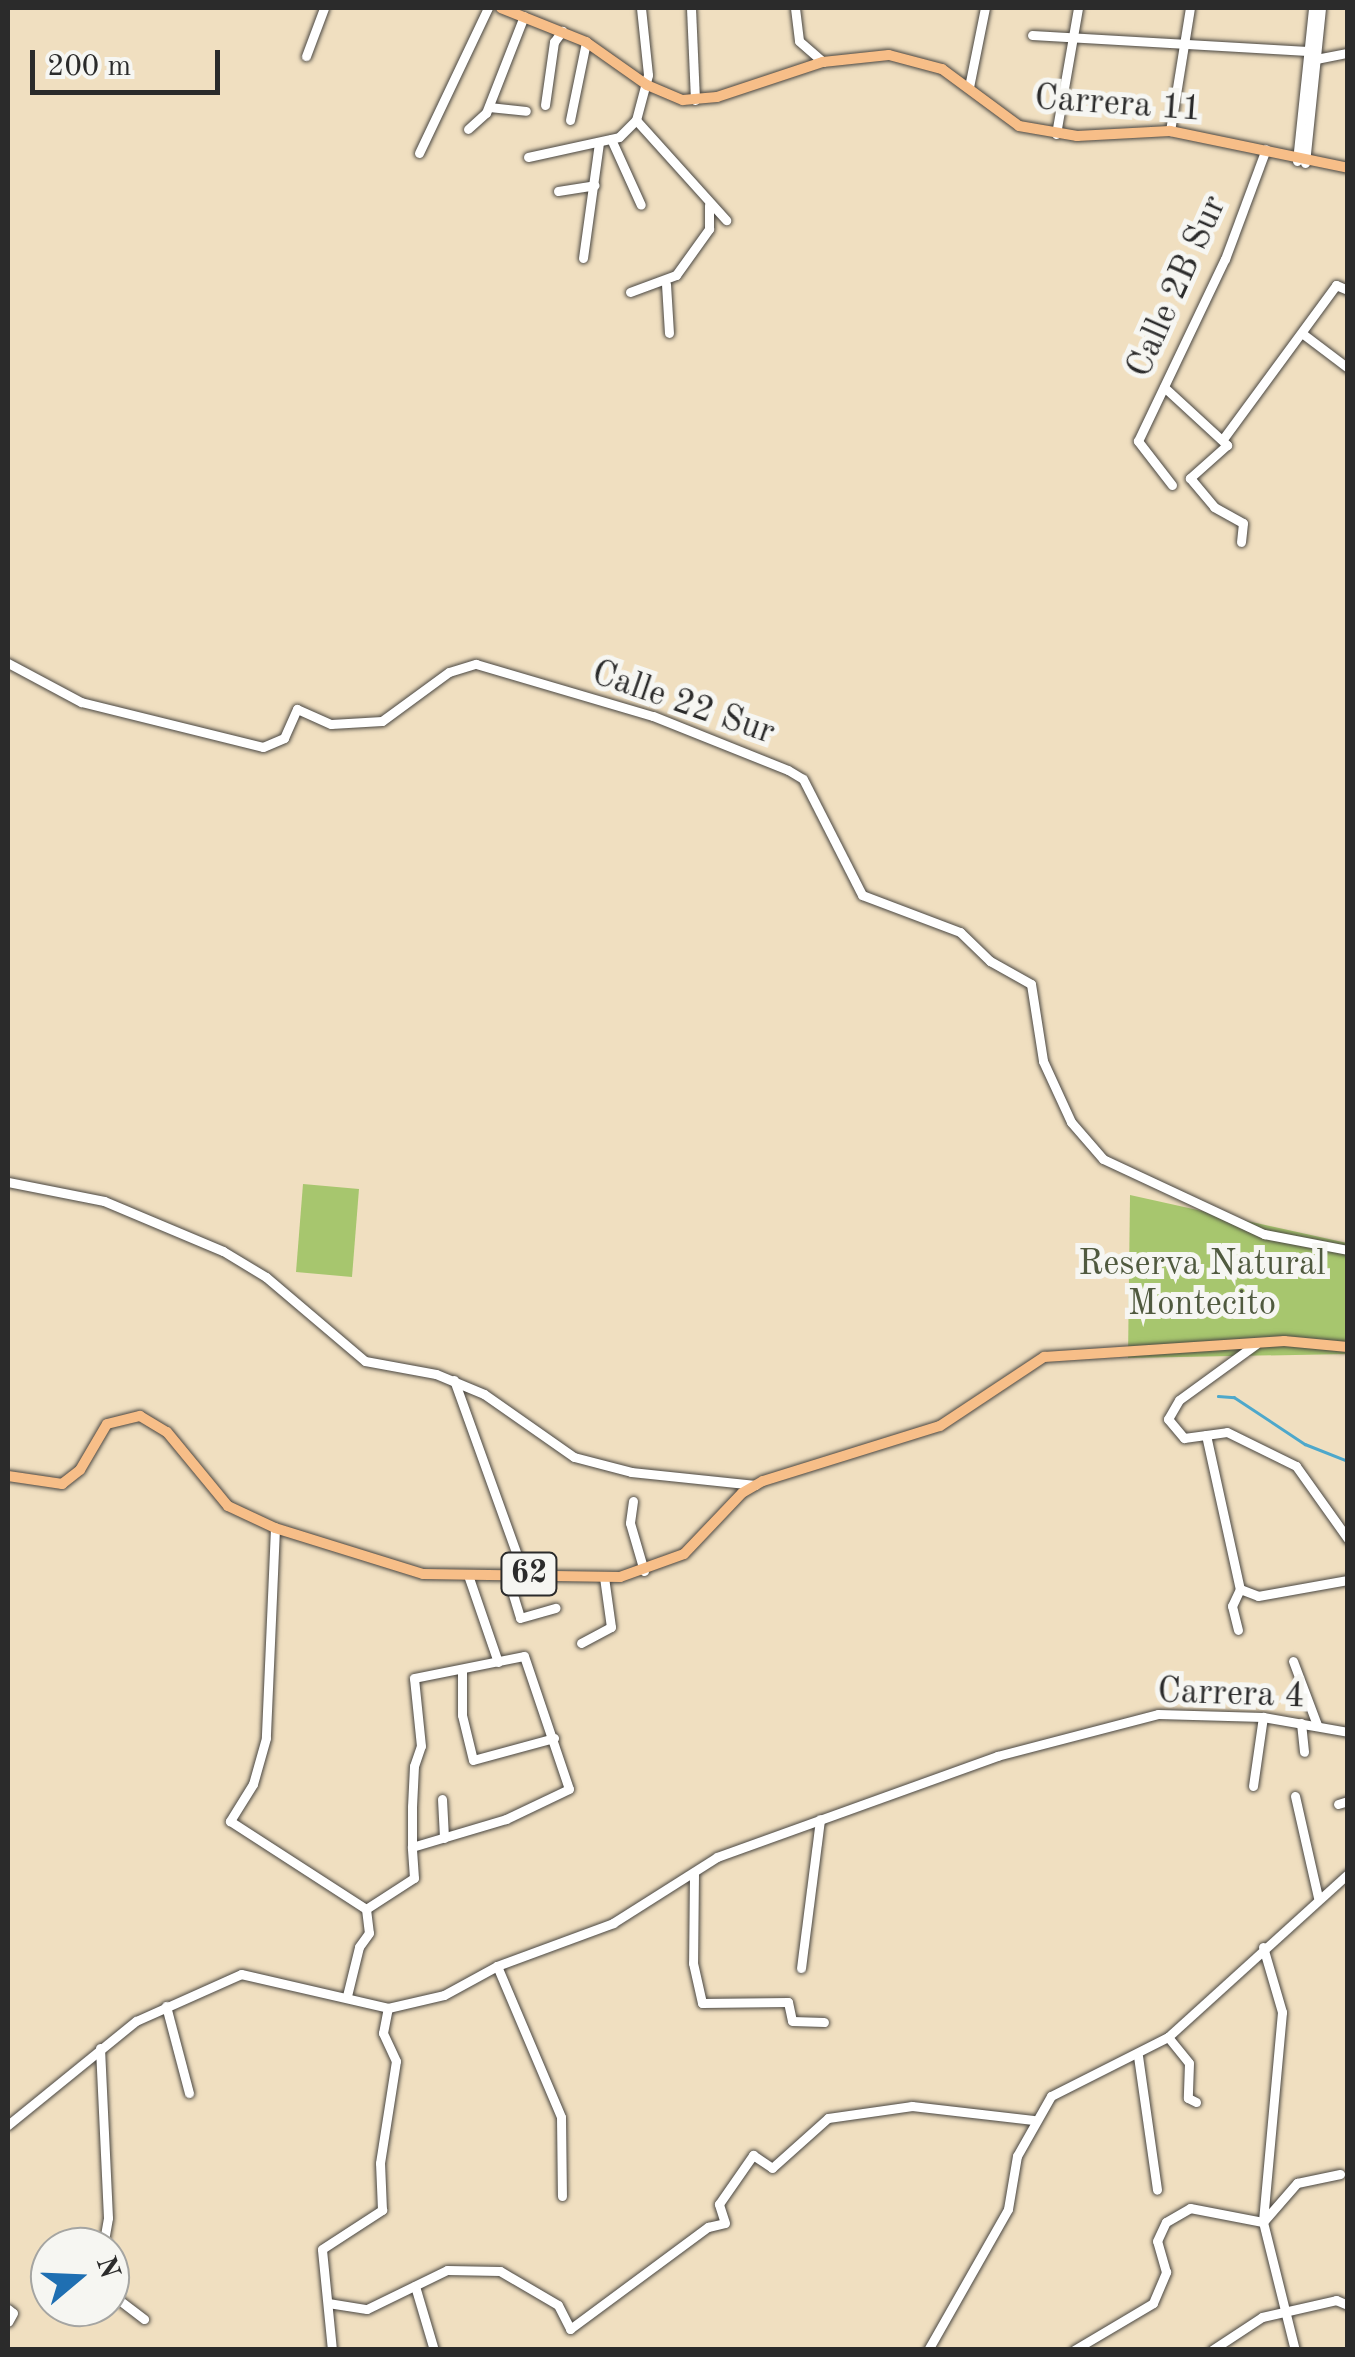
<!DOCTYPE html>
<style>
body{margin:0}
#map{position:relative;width:1355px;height:2357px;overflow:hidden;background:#f0dfc0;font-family:"Old Standard TT",serif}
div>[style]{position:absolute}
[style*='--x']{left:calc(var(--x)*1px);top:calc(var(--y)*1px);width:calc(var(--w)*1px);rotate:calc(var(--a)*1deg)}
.green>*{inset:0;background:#a7c66e}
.stream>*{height:2.5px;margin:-1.25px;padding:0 1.25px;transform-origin:1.25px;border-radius:1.25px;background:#4ea8cb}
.roads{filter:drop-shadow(0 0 2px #494641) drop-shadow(0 0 2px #494641)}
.minor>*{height:9px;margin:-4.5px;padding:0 4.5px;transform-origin:4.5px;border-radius:4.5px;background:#fff}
.major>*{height:10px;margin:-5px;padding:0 5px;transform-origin:5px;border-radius:5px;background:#f7be88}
span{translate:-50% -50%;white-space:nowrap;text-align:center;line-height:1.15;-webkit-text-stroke:10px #f6f6f2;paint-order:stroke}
.shield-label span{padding:2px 8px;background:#f6f6f2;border:2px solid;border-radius:8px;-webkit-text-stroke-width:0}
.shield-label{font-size:32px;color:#2b2b2b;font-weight:700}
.street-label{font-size:35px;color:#2b2b2b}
.park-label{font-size:35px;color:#505a3f}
.frame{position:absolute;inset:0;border:10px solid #2b2b2b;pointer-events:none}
.north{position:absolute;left:30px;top:2227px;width:100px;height:100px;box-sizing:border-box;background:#f6f6f2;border:2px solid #a5a5a2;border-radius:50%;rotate:71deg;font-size:28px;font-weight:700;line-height:40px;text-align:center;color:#2b2b2b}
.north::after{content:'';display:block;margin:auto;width:35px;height:45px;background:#1f6fb2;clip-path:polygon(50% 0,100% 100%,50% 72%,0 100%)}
.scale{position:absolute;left:30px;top:50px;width:190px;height:45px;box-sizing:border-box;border:5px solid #2b2b2b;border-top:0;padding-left:12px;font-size:30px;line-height:35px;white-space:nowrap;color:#2b2b2b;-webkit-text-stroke:8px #f6f6f2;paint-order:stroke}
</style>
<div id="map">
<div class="green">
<div style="clip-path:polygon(303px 1184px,359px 1189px,352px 1277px,296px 1272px)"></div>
<div style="clip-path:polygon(1130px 1195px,1347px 1243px,1347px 1354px,1128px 1358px)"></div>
</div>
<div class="stream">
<div style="--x:1218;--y:1396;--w:16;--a:4"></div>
<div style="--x:1234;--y:1397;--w:85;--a:33.5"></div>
<div style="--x:1305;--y:1444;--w:46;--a:21.6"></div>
</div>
<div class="roads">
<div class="minor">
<div style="--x:641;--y:8;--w:67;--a:84"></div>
<div style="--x:648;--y:75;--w:47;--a:104.9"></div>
<div style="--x:636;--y:120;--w:135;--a:48"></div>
<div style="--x:691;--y:8;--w:92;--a:87.5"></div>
<div style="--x:795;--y:8;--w:33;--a:83"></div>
<div style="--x:799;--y:41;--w:32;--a:41"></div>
<div style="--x:1032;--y:35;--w:276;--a:3.3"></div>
<div style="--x:306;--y:56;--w:51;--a:-69.4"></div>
<div style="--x:1316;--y:59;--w:33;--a:-11"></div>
<div style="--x:969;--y:87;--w:81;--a:-78.6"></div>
<div style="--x:545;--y:105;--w:64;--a:-81.9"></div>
<div style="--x:554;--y:42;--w:14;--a:-54"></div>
<div style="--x:489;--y:107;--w:37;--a:6"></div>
<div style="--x:570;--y:120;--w:80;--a:-78.4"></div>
<div style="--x:468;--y:129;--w:24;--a:-42"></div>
<div style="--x:486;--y:113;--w:104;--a:-68.6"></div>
<div style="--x:1170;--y:131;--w:125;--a:-80.8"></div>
<div style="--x:1056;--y:134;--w:128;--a:-80.1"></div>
<div style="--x:611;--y:139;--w:72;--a:65.6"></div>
<div style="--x:419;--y:153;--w:161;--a:-64.6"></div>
<div style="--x:528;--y:157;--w:93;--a:-12.4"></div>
<div style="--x:619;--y:137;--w:24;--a:-45"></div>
<div style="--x:1297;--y:161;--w:154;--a:-84"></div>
<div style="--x:1305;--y:163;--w:156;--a:-84.1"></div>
<div style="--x:558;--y:191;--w:37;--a:-9"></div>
<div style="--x:583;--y:258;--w:117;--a:-82.1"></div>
<div style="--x:666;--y:284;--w:49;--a:86.5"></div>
<div style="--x:630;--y:292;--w:49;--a:-20.3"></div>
<div style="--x:676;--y:275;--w:57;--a:-54.3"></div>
<div style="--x:709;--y:229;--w:24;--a:-90"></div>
<div style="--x:1303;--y:334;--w:56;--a:37.1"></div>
<div style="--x:1164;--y:387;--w:86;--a:42.6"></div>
<div style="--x:1227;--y:445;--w:50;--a:138.3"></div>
<div style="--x:1190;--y:478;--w:38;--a:50"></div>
<div style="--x:1214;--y:507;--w:33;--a:29"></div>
<div style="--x:1243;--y:523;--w:19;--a:96"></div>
<div style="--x:1223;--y:439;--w:191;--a:-53.7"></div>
<div style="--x:1336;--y:285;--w:13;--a:23"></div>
<div style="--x:1172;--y:485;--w:56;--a:-127.7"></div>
<div style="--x:1138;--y:441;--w:202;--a:-64.5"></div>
<div style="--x:1225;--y:259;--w:117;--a:-69.6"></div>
<div style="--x:8;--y:663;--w:83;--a:28.1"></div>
<div style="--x:81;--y:702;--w:187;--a:13.9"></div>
<div style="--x:263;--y:747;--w:23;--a:-23"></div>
<div style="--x:284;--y:738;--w:32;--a:-66"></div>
<div style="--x:297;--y:709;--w:37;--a:24"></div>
<div style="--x:331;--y:724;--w:51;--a:-3.4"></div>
<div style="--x:382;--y:721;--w:83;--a:-36.2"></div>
<div style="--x:449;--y:672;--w:28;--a:-17"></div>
<div style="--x:476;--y:664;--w:184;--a:16.4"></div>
<div style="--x:653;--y:716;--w:145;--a:21.8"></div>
<div style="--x:788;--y:770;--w:17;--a:31"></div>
<div style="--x:803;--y:779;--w:130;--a:63"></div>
<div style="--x:862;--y:895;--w:105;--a:20.7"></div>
<div style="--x:960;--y:932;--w:42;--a:44"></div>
<div style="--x:990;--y:961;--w:47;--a:29.3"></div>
<div style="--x:1031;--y:984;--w:78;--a:81.1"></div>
<div style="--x:1043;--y:1061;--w:67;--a:65.3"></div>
<div style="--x:1071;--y:1122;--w:49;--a:49.1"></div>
<div style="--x:1103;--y:1159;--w:178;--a:25"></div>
<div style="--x:1264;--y:1234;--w:86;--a:10.8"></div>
<div style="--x:8;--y:1182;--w:98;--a:11.2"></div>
<div style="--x:104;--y:1201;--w:129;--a:22.8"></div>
<div style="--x:223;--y:1251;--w:50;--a:31.2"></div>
<div style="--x:266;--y:1277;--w:130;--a:40.3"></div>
<div style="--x:365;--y:1361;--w:72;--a:10.4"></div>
<div style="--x:436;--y:1374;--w:52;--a:22.6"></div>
<div style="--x:484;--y:1394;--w:110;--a:35"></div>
<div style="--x:574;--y:1457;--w:59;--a:14.7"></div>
<div style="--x:631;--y:1472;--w:125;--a:6"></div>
<div style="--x:1256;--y:1344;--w:95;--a:144"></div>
<div style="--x:1179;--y:1400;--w:22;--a:120"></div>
<div style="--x:1168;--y:1419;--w:25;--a:50"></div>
<div style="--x:1184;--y:1438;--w:43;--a:-7.9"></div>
<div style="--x:1227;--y:1432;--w:77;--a:26.2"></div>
<div style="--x:1296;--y:1466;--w:90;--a:54.5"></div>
<div style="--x:454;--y:1380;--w:206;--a:70.2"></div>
<div style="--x:524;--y:1574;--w:19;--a:133"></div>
<div style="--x:511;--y:1588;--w:31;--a:73"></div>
<div style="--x:520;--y:1618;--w:37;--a:-16"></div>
<div style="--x:1206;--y:1435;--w:158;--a:77.6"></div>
<div style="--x:633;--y:1501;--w:22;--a:98"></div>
<div style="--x:630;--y:1523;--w:50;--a:73.7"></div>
<div style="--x:275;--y:1528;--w:210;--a:92.5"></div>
<div style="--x:266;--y:1738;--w:48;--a:105.8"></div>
<div style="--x:253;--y:1784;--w:44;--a:121.9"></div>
<div style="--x:230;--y:1821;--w:162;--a:32.9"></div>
<div style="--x:366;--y:1909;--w:24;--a:83"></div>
<div style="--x:369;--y:1933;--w:17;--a:126"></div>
<div style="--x:359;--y:1947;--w:50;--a:103.8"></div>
<div style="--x:468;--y:1575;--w:92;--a:71"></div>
<div style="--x:1240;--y:1589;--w:19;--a:21"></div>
<div style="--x:1258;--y:1596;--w:91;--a:-10.1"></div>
<div style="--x:1238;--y:1630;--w:25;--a:-104"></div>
<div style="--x:1232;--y:1606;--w:19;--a:-65"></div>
<div style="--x:581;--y:1643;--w:34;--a:-28"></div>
<div style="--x:611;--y:1627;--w:50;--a:-98"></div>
<div style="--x:1293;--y:1661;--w:68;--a:69.4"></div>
<div style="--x:462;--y:1670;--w:45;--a:90"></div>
<div style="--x:462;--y:1715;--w:46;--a:76.3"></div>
<div style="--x:473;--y:1760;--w:84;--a:-15.2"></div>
<div style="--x:1301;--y:1723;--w:29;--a:84"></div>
<div style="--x:1253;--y:1786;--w:70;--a:-81.8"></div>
<div style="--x:1295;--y:1796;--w:104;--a:77.2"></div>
<div style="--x:442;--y:1799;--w:39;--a:87"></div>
<div style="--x:1338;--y:1804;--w:10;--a:-17"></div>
<div style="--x:694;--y:1874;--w:89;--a:90.6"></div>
<div style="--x:693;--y:1963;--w:41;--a:77.3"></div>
<div style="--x:702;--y:2003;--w:86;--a:-0.7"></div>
<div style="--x:788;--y:2002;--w:19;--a:78"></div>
<div style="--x:792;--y:2021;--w:32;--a:2"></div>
<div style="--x:366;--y:1909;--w:57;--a:-32.9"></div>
<div style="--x:414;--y:1878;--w:31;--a:-94"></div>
<div style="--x:412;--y:1847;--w:40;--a:-90"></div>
<div style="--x:412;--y:1807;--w:41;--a:-87.2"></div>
<div style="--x:414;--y:1766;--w:21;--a:-71"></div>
<div style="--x:421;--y:1746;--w:68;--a:-95.9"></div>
<div style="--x:414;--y:1678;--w:112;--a:-11.3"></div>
<div style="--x:524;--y:1656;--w:140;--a:71.3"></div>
<div style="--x:569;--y:1789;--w:70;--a:154.5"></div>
<div style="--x:506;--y:1819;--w:98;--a:163.4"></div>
<div style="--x:1263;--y:1947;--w:68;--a:73.7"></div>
<div style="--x:1282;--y:2012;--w:211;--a:95.2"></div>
<div style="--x:1263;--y:2222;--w:132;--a:76"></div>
<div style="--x:497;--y:1966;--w:164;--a:67"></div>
<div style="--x:561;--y:2117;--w:79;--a:89.3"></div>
<div style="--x:801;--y:1968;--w:150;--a:-82.7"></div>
<div style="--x:166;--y:2006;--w:90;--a:75.2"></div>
<div style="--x:1168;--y:2037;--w:33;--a:51"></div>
<div style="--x:1189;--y:2063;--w:35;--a:92"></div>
<div style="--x:1188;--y:2098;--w:9;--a:27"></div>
<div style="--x:100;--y:2048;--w:170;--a:87.3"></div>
<div style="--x:108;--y:2218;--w:29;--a:100"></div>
<div style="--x:1138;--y:2056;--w:135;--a:81.9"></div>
<div style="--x:8;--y:2125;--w:165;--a:-39.1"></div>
<div style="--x:136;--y:2021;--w:115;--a:-24.1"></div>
<div style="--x:241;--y:1974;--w:151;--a:13"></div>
<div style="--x:388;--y:2008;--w:57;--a:-13.1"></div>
<div style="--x:444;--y:1995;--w:60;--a:-28.7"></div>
<div style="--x:497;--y:1966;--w:124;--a:-20.3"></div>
<div style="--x:613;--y:1923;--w:123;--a:-32.4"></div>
<div style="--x:717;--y:1857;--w:298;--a:-19.8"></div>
<div style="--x:997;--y:1756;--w:166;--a:-14.6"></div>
<div style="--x:1158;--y:1714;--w:105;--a:1.6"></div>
<div style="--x:1263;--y:1717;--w:86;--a:10"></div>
<div style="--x:415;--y:2286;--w:67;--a:73.5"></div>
<div style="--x:110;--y:2293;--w:43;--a:37.4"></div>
<div style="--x:328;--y:2303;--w:39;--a:9"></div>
<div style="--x:367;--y:2309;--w:89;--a:-26"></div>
<div style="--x:447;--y:2270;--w:53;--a:1.1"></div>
<div style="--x:500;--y:2271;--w:67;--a:30.4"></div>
<div style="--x:558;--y:2305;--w:27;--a:63"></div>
<div style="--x:570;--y:2329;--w:172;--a:-36.5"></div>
<div style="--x:708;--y:2227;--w:17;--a:-13"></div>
<div style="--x:725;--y:2223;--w:20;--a:-108"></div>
<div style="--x:719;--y:2204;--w:60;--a:-55.2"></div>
<div style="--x:753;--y:2155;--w:23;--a:34"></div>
<div style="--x:772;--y:2168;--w:75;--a:-41.8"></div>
<div style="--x:828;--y:2118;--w:85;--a:-8.1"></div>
<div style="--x:912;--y:2106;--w:122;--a:6.6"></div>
<div style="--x:8;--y:2309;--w:6;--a:39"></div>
<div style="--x:13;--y:2313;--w:10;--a:119"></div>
<div style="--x:332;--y:2350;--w:101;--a:-95.7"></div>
<div style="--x:322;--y:2249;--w:72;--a:-33"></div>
<div style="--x:382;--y:2210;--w:47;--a:-92.4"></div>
<div style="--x:380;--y:2163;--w:103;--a:-81.1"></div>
<div style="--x:396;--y:2061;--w:31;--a:-115"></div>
<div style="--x:383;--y:2033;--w:25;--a:-79"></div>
<div style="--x:928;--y:2350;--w:162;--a:-60.4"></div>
<div style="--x:1008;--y:2209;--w:54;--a:-80.4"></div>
<div style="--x:1017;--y:2156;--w:69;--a:-60.5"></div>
<div style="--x:1051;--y:2096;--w:131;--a:-26.8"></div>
<div style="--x:1168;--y:2037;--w:243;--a:-42.2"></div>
<div style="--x:1074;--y:2350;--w:92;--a:-30.7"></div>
<div style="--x:1153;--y:2303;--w:34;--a:-67"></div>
<div style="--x:1166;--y:2272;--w:32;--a:-106"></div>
<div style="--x:1157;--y:2241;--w:21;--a:-65"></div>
<div style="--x:1166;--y:2222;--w:28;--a:-30"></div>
<div style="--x:1190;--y:2208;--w:74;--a:10.9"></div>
<div style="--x:1263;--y:2222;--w:52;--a:-48.9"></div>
<div style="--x:1297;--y:2183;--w:44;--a:-11.8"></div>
<div style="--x:1212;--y:2350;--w:60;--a:-33.4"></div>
<div style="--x:1262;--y:2317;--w:76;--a:-12.9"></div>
<div style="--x:1336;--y:2300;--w:13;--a:23"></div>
</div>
<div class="major">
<div style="--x:501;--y:8;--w:92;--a:21.8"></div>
<div style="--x:586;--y:42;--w:75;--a:35.2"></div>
<div style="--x:647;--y:85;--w:39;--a:23"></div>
<div style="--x:683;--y:100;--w:34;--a:-5"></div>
<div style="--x:717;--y:97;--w:112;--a:-18.3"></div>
<div style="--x:823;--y:62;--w:66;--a:-6.1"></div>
<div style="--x:889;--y:55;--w:55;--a:14.8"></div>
<div style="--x:942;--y:69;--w:96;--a:36.5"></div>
<div style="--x:1019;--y:126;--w:59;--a:9.8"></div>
<div style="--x:1077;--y:136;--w:93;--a:-3.1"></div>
<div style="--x:1170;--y:131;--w:182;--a:11.7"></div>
<div style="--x:8;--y:1476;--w:55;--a:8.4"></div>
<div style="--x:62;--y:1484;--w:23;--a:-38"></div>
<div style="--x:80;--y:1470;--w:53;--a:-59.6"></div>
<div style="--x:107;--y:1424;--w:34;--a:-14"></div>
<div style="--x:140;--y:1416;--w:31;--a:31"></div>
<div style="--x:167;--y:1432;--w:96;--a:50.5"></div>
<div style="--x:228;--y:1506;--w:52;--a:25.1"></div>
<div style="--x:275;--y:1528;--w:155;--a:17.3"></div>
<div style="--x:423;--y:1574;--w:197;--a:0.9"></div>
<div style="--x:620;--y:1577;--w:68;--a:-19.8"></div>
<div style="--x:684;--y:1554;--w:84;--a:-46.4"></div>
<div style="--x:742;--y:1493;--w:24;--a:-30"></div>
<div style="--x:763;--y:1481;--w:185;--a:-17.3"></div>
<div style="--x:940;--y:1426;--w:125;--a:-33.6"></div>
<div style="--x:1044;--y:1357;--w:241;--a:-3.8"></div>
<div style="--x:1284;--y:1341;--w:64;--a:5.4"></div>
</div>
</div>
<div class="shield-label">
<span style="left:529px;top:1574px">62</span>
</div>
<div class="street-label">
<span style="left:1118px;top:105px;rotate:4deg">Carrera 11</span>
<span style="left:1178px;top:287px;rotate:-66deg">Calle 2B Sur</span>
<span style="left:683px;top:704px;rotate:19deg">Calle 22 Sur</span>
<span style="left:1231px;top:1695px;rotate:2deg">Carrera 4</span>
</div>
<div class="park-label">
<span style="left:1202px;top:1285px">Reserva Natural<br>Montecito</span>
</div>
<div class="frame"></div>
<div class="north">N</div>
<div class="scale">200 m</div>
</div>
